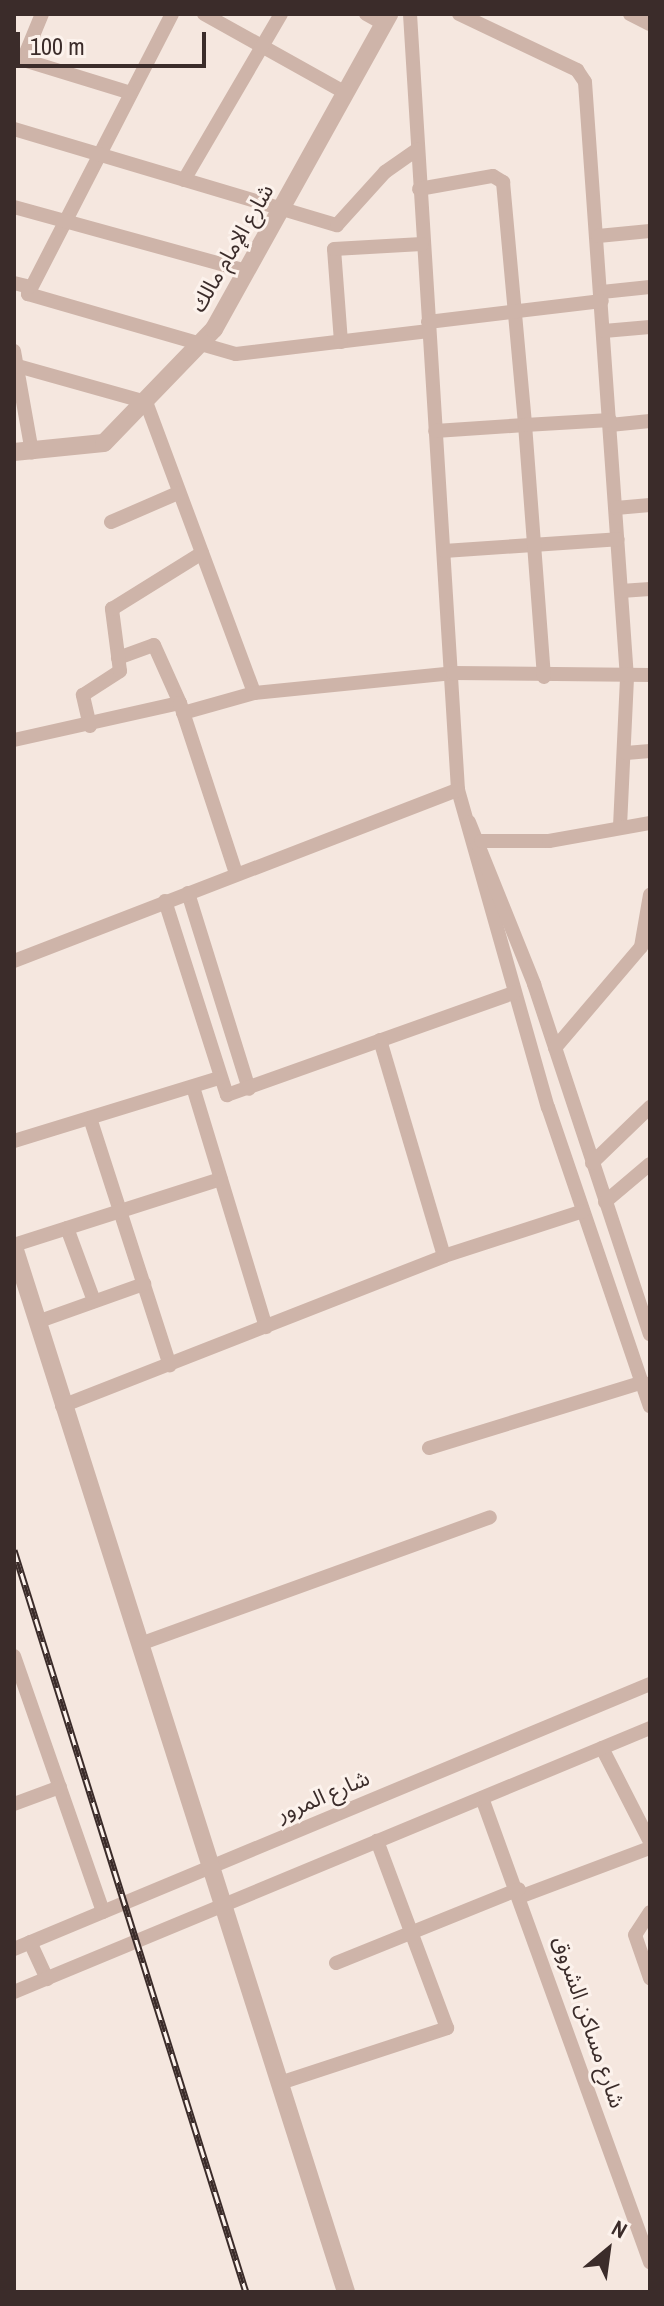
<!DOCTYPE html>
<meta charset="utf-8">
<style>
body{margin:0}
#map{position:relative;width:664px;height:2306px;overflow:hidden;background:#f5e7df;font-family:"Archivo Narrow","Noto Sans Arabic",sans-serif}
div>[style]{position:absolute}
[style*='--x']{left:calc(var(--x)*1px);top:calc(var(--y)*1px);width:calc(var(--w)*1px);rotate:calc(var(--a)*1deg)}
.minor>*{height:14px;margin:-7px;padding:0 7px;transform-origin:7px;border-radius:7px;background:#ceb4a9}
.tertiary>*{height:18px;margin:-9px;padding:0 9px;transform-origin:9px;border-radius:9px;background:#ceb4a9}
.rail>*{height:7px;margin-top:-3.5px;transform-origin:0;background:repeating-linear-gradient(90deg,#fcf2ec 0 12px,#3b2c2a 0 24px);box-sizing:border-box;border-block:2px solid #3b2c2a}
span{translate:-50% -50%;white-space:nowrap;text-align:center;line-height:1.15;-webkit-text-stroke:6px #fcf2ec;paint-order:stroke}
.street-label{font-size:22px;color:#3b2c2a}
.frame{position:absolute;inset:0;border:16px solid #3b2c2a;pointer-events:none}
.north{position:absolute;left:568px;top:2210px;width:80px;height:80px;-webkit-text-stroke:6px #fcf2ec;paint-order:stroke;rotate:29deg;font-size:22px;font-weight:700;line-height:32px;text-align:center;color:#3b2c2a}
.north::after{content:'';display:block;margin:auto;width:28px;height:36px;background:#3b2c2a;clip-path:polygon(50% 0,100% 100%,50% 72%,0 100%)}
.scale{position:absolute;left:16px;top:32px;width:190px;height:36px;box-sizing:border-box;border:4px solid #3b2c2a;border-top:0;padding-left:10px;font-size:24px;line-height:28px;white-space:nowrap;color:#3b2c2a;-webkit-text-stroke:6px #fcf2ec;paint-order:stroke}
</style>
<div id="map">
<div class="minor">
<div style="--x:172;--y:14;--w:315;--a:117.2"></div>
<div style="--x:28;--y:294;--w:216;--a:16.1"></div>
<div style="--x:236;--y:354;--w:194;--a:-6.8"></div>
<div style="--x:204;--y:14;--w:162;--a:29.1"></div>
<div style="--x:366;--y:14;--w:21;--a:29"></div>
<div style="--x:410;--y:14;--w:777;--a:86.46"></div>
<div style="--x:458;--y:790;--w:330;--a:74.2"></div>
<div style="--x:548;--y:1107;--w:316;--a:71.2"></div>
<div style="--x:459;--y:14;--w:131;--a:25.4"></div>
<div style="--x:577;--y:70;--w:14;--a:56"></div>
<div style="--x:585;--y:82;--w:597;--a:85.97"></div>
<div style="--x:627;--y:678;--w:148;--a:92.7"></div>
<div style="--x:630;--y:14;--w:22;--a:27"></div>
<div style="--x:14;--y:57;--w:122;--a:17.1"></div>
<div style="--x:23;--y:60;--w:50;--a:-67.6"></div>
<div style="--x:14;--y:129;--w:337;--a:16.6"></div>
<div style="--x:337;--y:225;--w:72;--a:-47.8"></div>
<div style="--x:385;--y:172;--w:39;--a:-35"></div>
<div style="--x:184;--y:180;--w:192;--a:-59.7"></div>
<div style="--x:419;--y:189;--w:75;--a:-10"></div>
<div style="--x:493;--y:176;--w:12;--a:31"></div>
<div style="--x:503;--y:182;--w:244;--a:84.8"></div>
<div style="--x:525;--y:425;--w:90;--a:176.2"></div>
<div style="--x:14;--y:207;--w:241;--a:15.4"></div>
<div style="--x:598;--y:236;--w:52;--a:-5.5"></div>
<div style="--x:14;--y:283;--w:16;--a:14"></div>
<div style="--x:602;--y:292;--w:48;--a:-5.9"></div>
<div style="--x:428;--y:322;--w:175;--a:-6.9"></div>
<div style="--x:604;--y:331;--w:46;--a:-5"></div>
<div style="--x:341;--y:342;--w:93;--a:-94.3"></div>
<div style="--x:334;--y:249;--w:88;--a:-3.3"></div>
<div style="--x:14;--y:351;--w:103;--a:79.9"></div>
<div style="--x:14;--y:365;--w:137;--a:15.7"></div>
<div style="--x:146;--y:402;--w:310;--a:69.6"></div>
<div style="--x:254;--y:693;--w:200;--a:-5.7"></div>
<div style="--x:453;--y:673;--w:197;--a:0.6"></div>
<div style="--x:610;--y:425;--w:40;--a:-5.7"></div>
<div style="--x:616;--y:508;--w:34;--a:-5"></div>
<div style="--x:111;--y:522;--w:73;--a:-23.4"></div>
<div style="--x:444;--y:551;--w:174;--a:-3.9"></div>
<div style="--x:621;--y:591;--w:29;--a:-4"></div>
<div style="--x:118;--y:658;--w:38;--a:-20"></div>
<div style="--x:154;--y:645;--w:64;--a:65.9"></div>
<div style="--x:544;--y:677;--w:253;--a:-94.3"></div>
<div style="--x:525;--y:425;--w:85;--a:-3.4"></div>
<div style="--x:183;--y:713;--w:74;--a:-15.7"></div>
<div style="--x:90;--y:726;--w:32;--a:-103"></div>
<div style="--x:83;--y:695;--w:44;--a:-33"></div>
<div style="--x:120;--y:671;--w:63;--a:-97.4"></div>
<div style="--x:112;--y:609;--w:106;--a:-31.9"></div>
<div style="--x:14;--y:740;--w:170;--a:-12.6"></div>
<div style="--x:180;--y:703;--w:179;--a:71.8"></div>
<div style="--x:626;--y:753;--w:24;--a:-5"></div>
<div style="--x:469;--y:822;--w:175;--a:68.1"></div>
<div style="--x:534;--y:984;--w:369;--a:71.7"></div>
<div style="--x:481;--y:841;--w:68;--a:0"></div>
<div style="--x:549;--y:841;--w:103;--a:-10.1"></div>
<div style="--x:188;--y:893;--w:205;--a:72.7"></div>
<div style="--x:165;--y:901;--w:204;--a:72.3"></div>
<div style="--x:227;--y:1095;--w:305;--a:-19.6"></div>
<div style="--x:14;--y:961;--w:476;--a:-21.1"></div>
<div style="--x:380;--y:1040;--w:225;--a:73.5"></div>
<div style="--x:555;--y:1048;--w:133;--a:-49.6"></div>
<div style="--x:641;--y:947;--w:53;--a:-80.2"></div>
<div style="--x:193;--y:1087;--w:251;--a:73.1"></div>
<div style="--x:90;--y:1118;--w:260;--a:72.1"></div>
<div style="--x:14;--y:1141;--w:214;--a:-17.1"></div>
<div style="--x:592;--y:1163;--w:81;--a:-44"></div>
<div style="--x:605;--y:1202;--w:59;--a:-40.2"></div>
<div style="--x:67;--y:1228;--w:78;--a:69.7"></div>
<div style="--x:14;--y:1245;--w:217;--a:-17.7"></div>
<div style="--x:37;--y:1322;--w:114;--a:-19.6"></div>
<div style="--x:62;--y:1406;--w:410;--a:-21.4"></div>
<div style="--x:444;--y:1256;--w:146;--a:-17.9"></div>
<div style="--x:429;--y:1448;--w:224;--a:-17.1"></div>
<div style="--x:140;--y:1644;--w:372;--a:-19.9"></div>
<div style="--x:14;--y:1656;--w:271;--a:70.8"></div>
<div style="--x:602;--y:1748;--w:106;--a:62.9"></div>
<div style="--x:482;--y:1798;--w:494;--a:70.1"></div>
<div style="--x:14;--y:1804;--w:49;--a:-20.3"></div>
<div style="--x:522;--y:1896;--w:137;--a:-20.6"></div>
<div style="--x:650;--y:1912;--w:27;--a:123"></div>
<div style="--x:635;--y:1935;--w:46;--a:70.8"></div>
<div style="--x:30;--y:1942;--w:41;--a:65.3"></div>
<div style="--x:14;--y:1949;--w:689;--a:-22.62"></div>
<div style="--x:336;--y:1963;--w:197;--a:-22"></div>
<div style="--x:14;--y:1992;--w:689;--a:-22.54"></div>
<div style="--x:280;--y:2083;--w:176;--a:-18.2"></div>
<div style="--x:447;--y:2028;--w:200;--a:-110.5"></div>
</div>
<div class="tertiary">
<div style="--x:14;--y:452;--w:90;--a:-5.7"></div>
<div style="--x:104;--y:443;--w:158;--a:-46"></div>
<div style="--x:214;--y:329;--w:360;--a:-60.9"></div>
<div style="--x:14;--y:1247;--w:1096;--a:72.37"></div>
</div>
<div class="rail">
<div style="--x:14;--y:1550;--w:777;--a:72.64"></div>
</div>
<div class="street-label">
<span style="left:232px;top:248px;rotate:-60deg">شارع الإمام مالك</span>
<span style="left:323px;top:1796px;rotate:-23deg">شارع المرور</span>
<span style="left:589px;top:2022px;rotate:71deg">شارع مساكن الشروق</span>
</div>
<div class="frame"></div>
<div class="north">N</div>
<div class="scale">100 m</div>
</div>
